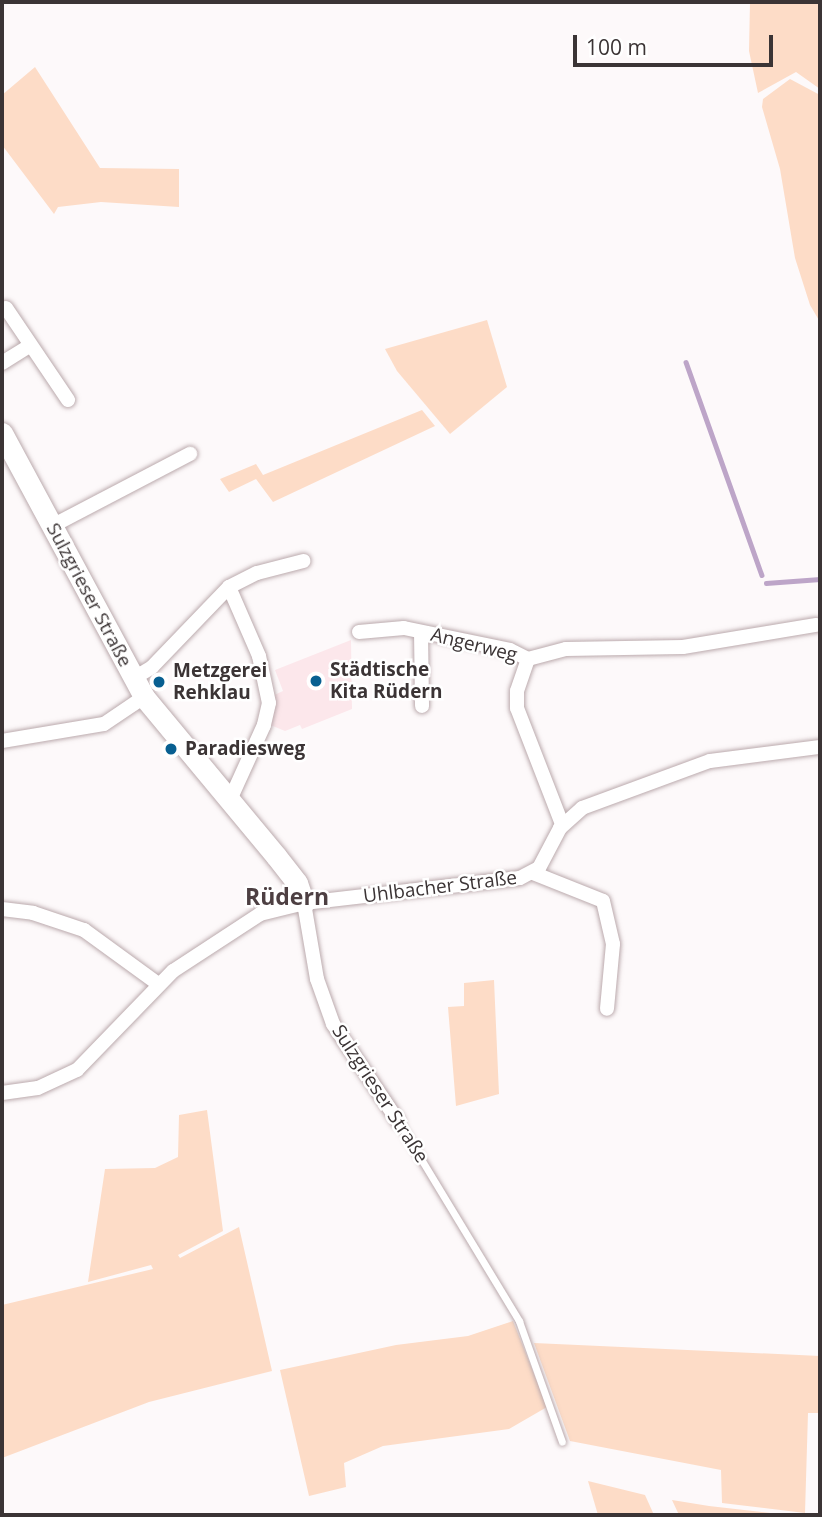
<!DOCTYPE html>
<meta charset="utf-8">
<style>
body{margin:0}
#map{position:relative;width:822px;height:1517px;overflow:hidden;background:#fdf9fa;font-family:"Open Sans",sans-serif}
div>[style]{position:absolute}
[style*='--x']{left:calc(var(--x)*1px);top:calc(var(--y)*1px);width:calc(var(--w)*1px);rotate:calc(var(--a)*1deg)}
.built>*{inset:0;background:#fce7eb}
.green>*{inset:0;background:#fddcc7}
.stream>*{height:4.5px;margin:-2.25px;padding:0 2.25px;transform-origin:2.25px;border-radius:2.25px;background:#bda5c8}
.roads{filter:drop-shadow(0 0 2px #bbaaad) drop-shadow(0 0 2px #bbaaad)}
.lane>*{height:7px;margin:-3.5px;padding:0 3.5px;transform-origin:3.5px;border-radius:3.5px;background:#fff}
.street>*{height:14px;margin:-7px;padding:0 7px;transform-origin:7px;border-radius:7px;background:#fff}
.secondary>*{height:21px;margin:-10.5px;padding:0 10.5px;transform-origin:10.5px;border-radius:10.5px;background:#fff}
.dots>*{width:19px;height:19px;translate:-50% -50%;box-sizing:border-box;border:4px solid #fff;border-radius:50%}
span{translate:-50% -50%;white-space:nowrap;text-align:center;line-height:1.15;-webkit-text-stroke:5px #fff;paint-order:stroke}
.street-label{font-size:19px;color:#3b3435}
.poi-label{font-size:19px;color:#3b3435;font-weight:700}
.left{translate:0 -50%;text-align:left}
.quarter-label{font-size:23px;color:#4d3f42;font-weight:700}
.frame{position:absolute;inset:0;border:4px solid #3b3435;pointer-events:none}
.scale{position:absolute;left:573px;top:35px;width:200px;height:32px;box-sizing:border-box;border:4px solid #3b3435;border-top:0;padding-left:9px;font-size:21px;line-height:24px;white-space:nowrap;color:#3b3435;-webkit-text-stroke:5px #fff;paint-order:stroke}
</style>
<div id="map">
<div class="built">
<div style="clip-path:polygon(351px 640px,352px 709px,302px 729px,300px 725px,285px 731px,268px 724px,272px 696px,283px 691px,275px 670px)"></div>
</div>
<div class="green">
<div style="clip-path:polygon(750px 2px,820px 2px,820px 89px,796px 72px,758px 93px,749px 51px)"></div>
<div style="clip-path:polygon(35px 67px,100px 168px,179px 169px,179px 207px,101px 202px,58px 207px,54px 214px,2px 145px,2px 95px)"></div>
<div style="clip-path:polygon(790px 79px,820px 95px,820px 322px,810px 305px,795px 258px,780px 169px,762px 107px,763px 99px)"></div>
<div style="clip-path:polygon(487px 320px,507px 387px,450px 434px,397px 371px,385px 349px)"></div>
<div style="clip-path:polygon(422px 410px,435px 426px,273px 502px,256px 479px,229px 492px,220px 479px,256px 464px,263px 475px)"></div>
<div style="clip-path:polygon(494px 980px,499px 1094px,456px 1106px,448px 1007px,464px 1006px,464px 983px)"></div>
<div style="clip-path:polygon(207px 1110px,223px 1231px,178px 1255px,180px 1258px,239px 1227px,272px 1371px,149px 1402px,2px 1458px,2px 1305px,153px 1269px,151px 1265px,88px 1282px,105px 1169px,155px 1168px,178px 1157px,179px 1115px)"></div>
<div style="clip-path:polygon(513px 1321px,547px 1407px,509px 1429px,383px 1446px,344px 1463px,346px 1487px,309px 1496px,280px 1370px,396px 1345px,468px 1336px)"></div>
<div style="clip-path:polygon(534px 1343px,820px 1356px,820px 1413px,808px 1413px,805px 1513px,722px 1503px,721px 1470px,570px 1441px)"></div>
<div style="clip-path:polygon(588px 1481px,645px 1495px,654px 1515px,598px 1515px)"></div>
<div style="clip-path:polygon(672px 1500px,709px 1506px,788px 1515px,679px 1515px)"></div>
</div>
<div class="stream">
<div style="--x:686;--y:362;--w:226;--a:70.4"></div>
<div style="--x:766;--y:583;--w:54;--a:-4.2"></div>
</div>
<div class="roads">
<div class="lane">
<div style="--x:398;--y:1121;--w:234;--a:58.8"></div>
<div style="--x:519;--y:1321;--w:128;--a:70.4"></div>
</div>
<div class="street">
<div style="--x:6;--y:308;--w:111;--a:56"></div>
<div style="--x:2;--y:363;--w:31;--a:-32"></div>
<div style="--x:52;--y:526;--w:156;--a:-27.6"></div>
<div style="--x:229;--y:587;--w:75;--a:66.5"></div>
<div style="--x:259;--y:656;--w:48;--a:78"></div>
<div style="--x:269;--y:703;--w:23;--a:103"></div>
<div style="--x:264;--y:725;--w:82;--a:114.4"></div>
<div style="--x:359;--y:632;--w:45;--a:-5.1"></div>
<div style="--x:404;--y:628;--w:108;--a:11.7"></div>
<div style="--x:510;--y:650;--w:20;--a:27"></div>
<div style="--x:421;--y:632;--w:74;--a:89.2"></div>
<div style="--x:528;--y:659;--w:39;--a:-15"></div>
<div style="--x:566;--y:649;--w:117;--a:-1"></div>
<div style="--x:683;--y:647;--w:135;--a:-9.4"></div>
<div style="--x:528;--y:659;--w:34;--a:109"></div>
<div style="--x:517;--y:691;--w:17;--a:90"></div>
<div style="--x:517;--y:708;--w:124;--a:68.8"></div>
<div style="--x:134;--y:678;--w:21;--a:-31"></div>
<div style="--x:152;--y:667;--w:111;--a:-46.1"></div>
<div style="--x:229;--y:587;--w:31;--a:-27"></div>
<div style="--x:257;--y:573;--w:48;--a:-14.6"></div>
<div style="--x:2;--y:741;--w:103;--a:-9.5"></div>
<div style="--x:104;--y:724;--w:48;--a:-34"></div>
<div style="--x:533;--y:873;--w:75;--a:21.8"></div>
<div style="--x:603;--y:901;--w:44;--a:76.9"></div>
<div style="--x:613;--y:944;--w:65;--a:95.3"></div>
<div style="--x:304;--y:903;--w:77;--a:80.3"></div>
<div style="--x:317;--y:979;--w:48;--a:70.4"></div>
<div style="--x:333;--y:1024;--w:117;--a:56.2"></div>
<div style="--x:2;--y:909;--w:31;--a:7"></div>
<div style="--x:33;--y:913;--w:54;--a:18.4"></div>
<div style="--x:84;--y:930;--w:92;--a:36.1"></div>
<div style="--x:2;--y:1093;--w:36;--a:-8"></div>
<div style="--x:38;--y:1088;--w:43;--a:-24.8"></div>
<div style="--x:77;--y:1070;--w:138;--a:-45.9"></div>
<div style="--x:173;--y:971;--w:104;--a:-33.2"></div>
<div style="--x:260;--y:914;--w:45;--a:-14"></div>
<div style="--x:304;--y:903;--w:217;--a:-6.6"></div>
<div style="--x:520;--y:878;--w:21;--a:-28"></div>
<div style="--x:539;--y:868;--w:45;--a:-62.3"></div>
<div style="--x:560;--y:828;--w:30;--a:-42"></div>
<div style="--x:582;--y:808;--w:136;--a:-20.2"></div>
<div style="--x:710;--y:761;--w:111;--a:-7.3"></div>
</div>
<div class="secondary">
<div style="--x:2;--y:433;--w:300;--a:61.7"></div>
<div style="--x:144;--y:697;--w:207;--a:50.3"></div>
<div style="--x:276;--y:856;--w:34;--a:52"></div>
<div style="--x:297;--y:883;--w:21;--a:71"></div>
</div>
</div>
<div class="dots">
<div style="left:316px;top:681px;background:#085f91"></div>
<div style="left:159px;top:682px;background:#085f91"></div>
<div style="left:171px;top:749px;background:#085f91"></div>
</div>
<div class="street-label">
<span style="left:89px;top:595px;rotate:62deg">Sulzgrieser Straße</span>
<span style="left:474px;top:645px;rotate:14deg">Angerweg</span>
<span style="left:440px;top:887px;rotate:-7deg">Uhlbacher Straße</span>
<span style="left:380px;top:1094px;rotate:57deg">Sulzgrieser Straße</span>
</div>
<div class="poi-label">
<span class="left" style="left:330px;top:681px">Städtische<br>Kita Rüdern</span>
<span class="left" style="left:173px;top:682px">Metzgerei<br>Rehklau</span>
<span class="left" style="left:185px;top:749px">Paradiesweg</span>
</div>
<div class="quarter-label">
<span style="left:287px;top:896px">Rüdern</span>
</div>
<div class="frame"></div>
<div class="scale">100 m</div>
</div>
